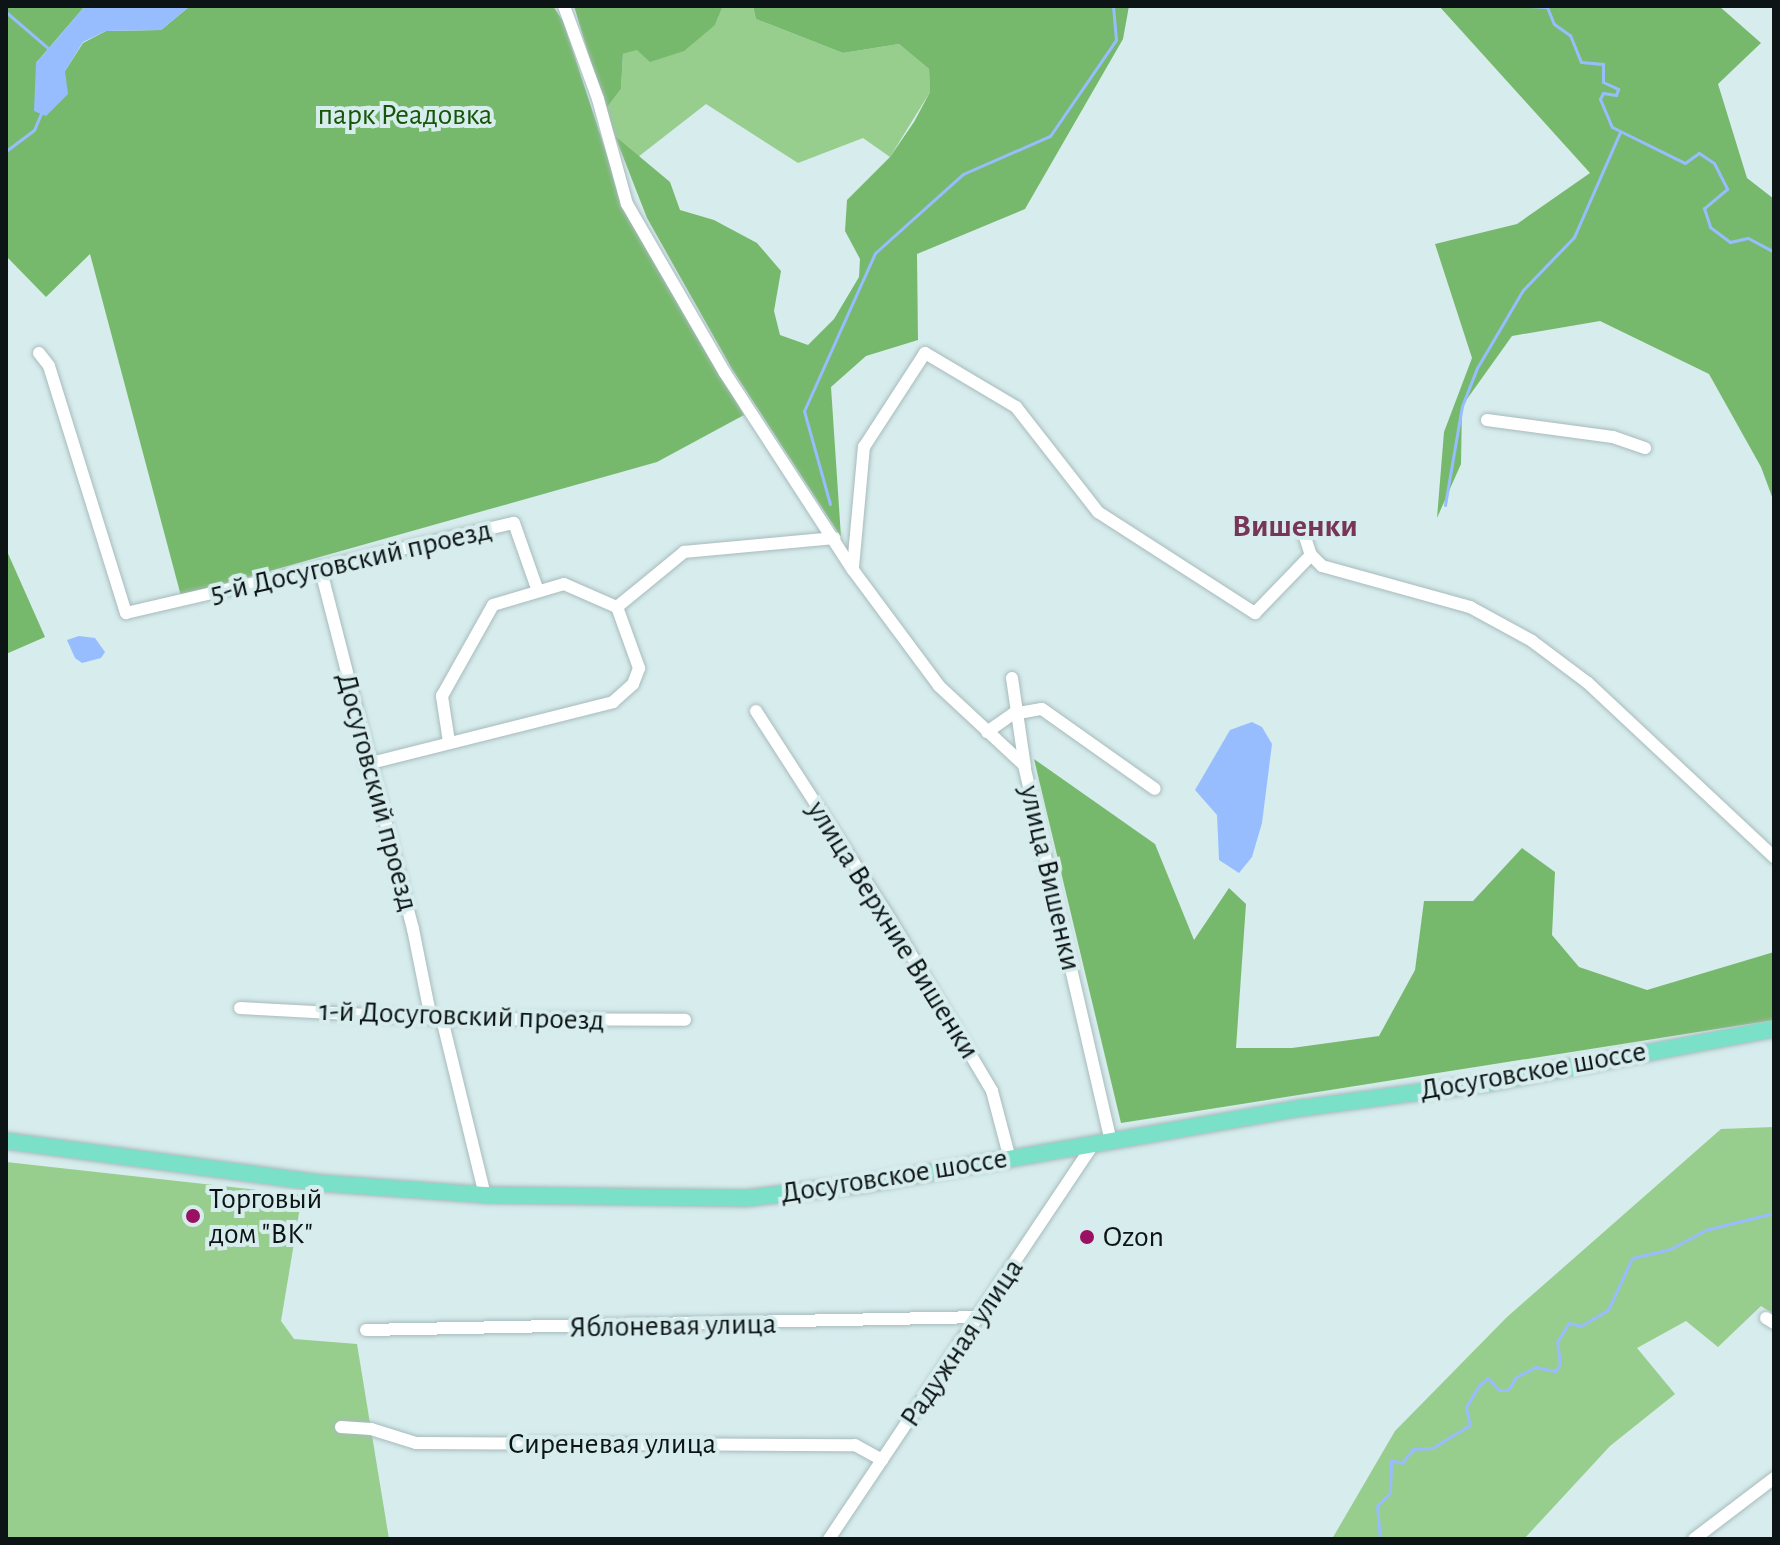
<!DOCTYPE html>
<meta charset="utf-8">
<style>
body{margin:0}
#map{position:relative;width:1780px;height:1545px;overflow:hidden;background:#d7eced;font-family:"Alegreya Sans",sans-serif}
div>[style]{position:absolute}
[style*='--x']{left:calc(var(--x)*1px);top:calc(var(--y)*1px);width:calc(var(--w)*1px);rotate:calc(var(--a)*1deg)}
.green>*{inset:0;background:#97ce8d}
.forest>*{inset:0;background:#77b96c}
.water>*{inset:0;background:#98bdfe}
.stream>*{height:3px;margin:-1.5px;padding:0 1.5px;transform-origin:1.5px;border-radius:1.5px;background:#98bdfe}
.roads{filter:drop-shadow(0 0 2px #a7bbbc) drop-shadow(0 0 2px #a7bbbc)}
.minor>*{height:12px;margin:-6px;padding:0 6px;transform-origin:6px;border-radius:6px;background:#fff}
.major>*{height:16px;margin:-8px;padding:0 8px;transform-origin:8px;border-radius:8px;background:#7be0c8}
.dots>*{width:22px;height:22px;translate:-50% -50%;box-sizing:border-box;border:4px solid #d7eced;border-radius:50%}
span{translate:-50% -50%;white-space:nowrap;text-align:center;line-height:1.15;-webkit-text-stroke:8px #d7eced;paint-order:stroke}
.park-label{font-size:30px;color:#155608}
.street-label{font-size:30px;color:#0d1415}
.poi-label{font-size:30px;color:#0d1415}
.left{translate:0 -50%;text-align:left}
.neighbourhood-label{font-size:32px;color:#783657;font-weight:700}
.frame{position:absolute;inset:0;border:8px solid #0d1415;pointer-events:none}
</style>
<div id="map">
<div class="green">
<div style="clip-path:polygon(723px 6px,753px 6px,756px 19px,843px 53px,899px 44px,929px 69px,930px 92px,890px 157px,863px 138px,798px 163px,706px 104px,638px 157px,615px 136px,605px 110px,621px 89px,623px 54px,715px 25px)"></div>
<div style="clip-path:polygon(1774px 1127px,1774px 1314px,1761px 1306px,1718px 1347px,1686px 1321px,1637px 1348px,1675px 1394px,1610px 1446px,1524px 1539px,1332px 1539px,1395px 1431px,1507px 1317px,1721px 1129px)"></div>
<div style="clip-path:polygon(6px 1162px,302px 1195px,281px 1321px,294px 1339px,357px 1344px,389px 1539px,6px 1539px)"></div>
</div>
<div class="forest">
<div style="clip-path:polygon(6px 6px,85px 6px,36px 63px,65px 71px,83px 43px,106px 31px,161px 30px,190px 6px,553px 6px,563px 21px,623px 204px,744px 415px,657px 462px,181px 596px,90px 254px,46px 297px,6px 256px)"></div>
<div style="clip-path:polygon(574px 6px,723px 6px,715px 25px,684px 51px,650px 62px,637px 50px,623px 54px,621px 89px,605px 110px)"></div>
<div style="clip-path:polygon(753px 6px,1129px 6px,1123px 39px,1025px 209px,917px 254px,918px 340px,866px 356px,831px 387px,841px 537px,732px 369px,647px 218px,615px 136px,670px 182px,680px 210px,714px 220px,757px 243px,781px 271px,774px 311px,780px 335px,808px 345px,834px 319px,859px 277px,860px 259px,845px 231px,847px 200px,890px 157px,914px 122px,930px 92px,929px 69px,899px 44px,843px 53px,756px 19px)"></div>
<div style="clip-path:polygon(1439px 6px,1719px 6px,1761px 43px,1718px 84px,1747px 178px,1774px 199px,1774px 502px,1761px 467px,1709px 374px,1600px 321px,1512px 336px,1462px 406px,1461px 464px,1437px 518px,1444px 432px,1472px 358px,1435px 244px,1517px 224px,1590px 173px)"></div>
<div style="clip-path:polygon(6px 549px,45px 637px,6px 654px)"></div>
<div style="clip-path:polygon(1034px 759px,1155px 844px,1194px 940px,1229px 888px,1246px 904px,1236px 1048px,1292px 1048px,1379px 1036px,1415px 970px,1424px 901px,1473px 901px,1522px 848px,1555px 872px,1552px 935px,1579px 967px,1647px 990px,1774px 952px,1774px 1020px,1121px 1123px)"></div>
</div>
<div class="water">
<div style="clip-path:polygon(85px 6px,190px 6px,161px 30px,106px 31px,83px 42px,65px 71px,68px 94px,46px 116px,34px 111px,36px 63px)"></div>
<div style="clip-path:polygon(79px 636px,95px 638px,105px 652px,101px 658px,82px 663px,75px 658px,67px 640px)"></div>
<div style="clip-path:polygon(1252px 722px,1262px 727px,1272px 744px,1262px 823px,1252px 857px,1239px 873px,1219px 860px,1217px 815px,1195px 790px,1230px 730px)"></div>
</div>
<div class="stream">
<div style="--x:1529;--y:6;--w:18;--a:3"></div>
<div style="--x:1547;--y:7;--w:18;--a:68"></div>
<div style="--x:1554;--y:24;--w:19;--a:35"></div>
<div style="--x:1570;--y:35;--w:29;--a:68"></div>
<div style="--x:1581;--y:62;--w:22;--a:5"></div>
<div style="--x:1603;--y:64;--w:18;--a:90"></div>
<div style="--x:1603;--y:82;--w:17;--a:25"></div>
<div style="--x:1618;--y:89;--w:6;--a:108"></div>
<div style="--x:1616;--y:95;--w:13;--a:-171"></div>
<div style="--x:1603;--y:93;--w:7;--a:117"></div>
<div style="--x:1600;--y:99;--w:30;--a:67"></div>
<div style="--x:1612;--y:127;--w:81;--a:26.3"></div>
<div style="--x:1685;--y:163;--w:17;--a:-36"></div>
<div style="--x:1699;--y:153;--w:18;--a:34"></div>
<div style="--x:1714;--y:163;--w:29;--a:63"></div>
<div style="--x:1727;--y:189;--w:30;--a:140"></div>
<div style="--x:1704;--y:208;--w:20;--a:72"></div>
<div style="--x:1710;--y:227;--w:25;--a:37"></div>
<div style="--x:1730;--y:242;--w:18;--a:-13"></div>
<div style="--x:1748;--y:238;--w:30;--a:28"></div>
<div style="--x:6;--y:12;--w:57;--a:40.7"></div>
<div style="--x:6;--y:151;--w:35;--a:-37"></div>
<div style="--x:34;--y:130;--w:21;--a:-67"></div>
<div style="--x:830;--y:504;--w:97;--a:-105.6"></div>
<div style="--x:804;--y:411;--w:173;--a:-65.8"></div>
<div style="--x:875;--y:253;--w:118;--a:-41.9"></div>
<div style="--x:963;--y:174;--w:95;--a:-23.6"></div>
<div style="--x:1050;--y:136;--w:116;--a:-55.5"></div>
<div style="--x:1116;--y:40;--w:34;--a:-95"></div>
<div style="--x:1445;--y:505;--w:100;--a:-80.3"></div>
<div style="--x:1462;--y:406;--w:41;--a:-68.5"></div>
<div style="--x:1477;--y:368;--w:91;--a:-59.5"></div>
<div style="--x:1523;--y:290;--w:74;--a:-46.1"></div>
<div style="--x:1574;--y:237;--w:115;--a:-66.3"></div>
<div style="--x:1380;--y:1539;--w:33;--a:-95"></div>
<div style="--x:1377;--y:1506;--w:18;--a:-45"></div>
<div style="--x:1390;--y:1493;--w:33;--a:-88"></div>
<div style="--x:1391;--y:1460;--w:11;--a:15"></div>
<div style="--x:1402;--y:1463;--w:18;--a:-52"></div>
<div style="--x:1413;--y:1449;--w:19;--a:-3"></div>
<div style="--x:1432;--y:1448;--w:44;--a:-31.2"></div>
<div style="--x:1470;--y:1425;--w:18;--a:-103"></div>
<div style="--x:1466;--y:1407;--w:27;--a:-59"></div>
<div style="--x:1480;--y:1384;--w:10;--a:-37"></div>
<div style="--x:1488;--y:1378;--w:16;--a:47"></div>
<div style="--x:1499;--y:1390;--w:9;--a:0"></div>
<div style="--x:1508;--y:1390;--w:15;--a:-58"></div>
<div style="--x:1516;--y:1377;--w:22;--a:-27"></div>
<div style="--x:1536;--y:1367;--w:19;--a:12"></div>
<div style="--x:1555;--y:1371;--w:8;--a:-50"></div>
<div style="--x:1560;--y:1365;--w:23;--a:-97"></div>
<div style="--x:1557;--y:1342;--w:22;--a:-58"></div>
<div style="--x:1569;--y:1323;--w:12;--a:14"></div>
<div style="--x:1581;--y:1326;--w:31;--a:-31"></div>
<div style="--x:1608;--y:1310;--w:57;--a:-65.2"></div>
<div style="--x:1632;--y:1258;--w:39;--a:-13"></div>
<div style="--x:1670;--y:1249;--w:40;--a:-28"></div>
<div style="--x:1705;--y:1230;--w:71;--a:-13.8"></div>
</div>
<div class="roads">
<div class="minor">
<div style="--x:564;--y:6;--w:99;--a:69.9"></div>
<div style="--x:598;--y:99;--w:109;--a:74.6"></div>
<div style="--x:627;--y:204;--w:195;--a:59.9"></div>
<div style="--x:725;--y:373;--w:235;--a:57"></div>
<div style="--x:853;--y:570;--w:144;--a:53.4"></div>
<div style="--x:939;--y:686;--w:116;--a:42.9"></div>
<div style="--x:1024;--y:765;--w:386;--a:77"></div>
<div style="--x:39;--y:353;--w:16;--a:52"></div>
<div style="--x:49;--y:366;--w:259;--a:72.7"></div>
<div style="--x:126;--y:613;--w:398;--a:-13.1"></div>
<div style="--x:514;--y:523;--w:72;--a:70.6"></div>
<div style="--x:1487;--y:420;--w:127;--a:7.7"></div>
<div style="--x:1613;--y:437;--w:34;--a:19"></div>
<div style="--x:1304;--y:534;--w:22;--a:72"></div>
<div style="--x:1311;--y:555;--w:16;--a:45"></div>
<div style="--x:1322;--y:566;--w:154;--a:15.5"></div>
<div style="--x:1470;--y:607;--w:71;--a:28.7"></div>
<div style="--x:1532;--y:641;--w:70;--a:36.9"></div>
<div style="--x:1588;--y:683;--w:255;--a:43.1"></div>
<div style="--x:320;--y:567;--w:374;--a:75.6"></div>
<div style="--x:413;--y:929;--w:91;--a:78.6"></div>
<div style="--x:853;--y:567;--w:121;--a:-84.8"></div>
<div style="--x:864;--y:447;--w:112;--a:-57"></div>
<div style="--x:925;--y:353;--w:106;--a:30.7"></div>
<div style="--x:1016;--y:407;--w:133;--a:52"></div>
<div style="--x:1098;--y:512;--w:187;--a:32.8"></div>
<div style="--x:1255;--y:613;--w:81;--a:-46"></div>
<div style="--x:617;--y:607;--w:87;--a:-39.4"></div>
<div style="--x:684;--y:552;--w:151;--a:-5.3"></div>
<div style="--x:1012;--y:678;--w:90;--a:81.7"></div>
<div style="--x:756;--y:711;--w:247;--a:57.2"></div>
<div style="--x:890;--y:919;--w:200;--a:59.3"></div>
<div style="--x:992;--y:1091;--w:70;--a:75.2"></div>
<div style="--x:987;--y:732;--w:32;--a:-35"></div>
<div style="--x:1013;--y:714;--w:29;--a:-10"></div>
<div style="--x:1042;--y:709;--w:138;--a:35.3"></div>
<div style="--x:449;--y:742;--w:47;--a:-98.7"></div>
<div style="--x:442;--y:696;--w:104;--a:-60.7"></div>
<div style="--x:493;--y:605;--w:74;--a:-16.5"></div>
<div style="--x:564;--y:584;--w:58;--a:23.5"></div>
<div style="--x:367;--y:764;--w:254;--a:-14.1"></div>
<div style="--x:613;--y:702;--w:27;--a:-42"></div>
<div style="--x:633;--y:684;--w:17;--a:-69"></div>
<div style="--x:639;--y:668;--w:65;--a:-109.8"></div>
<div style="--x:240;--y:1008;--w:202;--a:3.1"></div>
<div style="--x:442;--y:1019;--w:243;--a:0.2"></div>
<div style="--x:442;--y:1019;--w:181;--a:76.3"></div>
<div style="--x:1766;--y:1318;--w:9;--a:32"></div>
<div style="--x:366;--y:1330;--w:614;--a:-1.21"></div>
<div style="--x:341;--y:1427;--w:30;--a:4"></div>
<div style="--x:371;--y:1429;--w:47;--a:17.3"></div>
<div style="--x:416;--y:1443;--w:439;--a:0.3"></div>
<div style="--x:855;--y:1445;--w:31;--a:29"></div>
<div style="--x:829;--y:1539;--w:474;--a:-56.2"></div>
<div style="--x:1694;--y:1539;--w:101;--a:-37.3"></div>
</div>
<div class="major">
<div style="--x:6;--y:1141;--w:316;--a:7.6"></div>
<div style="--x:319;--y:1183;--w:166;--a:4.1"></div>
<div style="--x:485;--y:1195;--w:263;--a:0.7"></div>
<div style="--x:748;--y:1198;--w:118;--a:-6.8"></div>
<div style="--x:865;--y:1184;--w:444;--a:-9.9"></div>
<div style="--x:1302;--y:1108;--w:188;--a:-7.7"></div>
<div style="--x:1488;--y:1083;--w:291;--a:-10.7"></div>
</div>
</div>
<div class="dots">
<div style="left:193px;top:1216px;background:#9a1163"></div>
<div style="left:1087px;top:1237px;background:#9a1163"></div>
</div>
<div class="park-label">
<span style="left:405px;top:115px">парк Реадовка</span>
</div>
<div class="street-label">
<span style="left:351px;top:562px;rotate:-13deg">5-й Досуговский проезд</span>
<span style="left:377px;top:792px;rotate:75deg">Досуговский проезд</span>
<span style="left:1050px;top:878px;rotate:77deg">улица Вишенки</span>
<span style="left:893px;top:930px;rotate:58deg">улица Верхние Вишенки</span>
<span style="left:462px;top:1016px;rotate:2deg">1-й Досуговский проезд</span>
<span style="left:1533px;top:1071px;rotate:-10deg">Досуговское шоссе</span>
<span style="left:894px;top:1176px;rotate:-9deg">Досуговское шоссе</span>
<span style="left:673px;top:1326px;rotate:-1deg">Яблоневая улица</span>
<span style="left:962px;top:1343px;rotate:-56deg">Радужная улица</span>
<span style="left:612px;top:1444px">Сиреневая улица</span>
</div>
<div class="poi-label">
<span class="left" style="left:209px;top:1216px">Торговый<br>дом "ВК"</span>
<span class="left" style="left:1103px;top:1237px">Ozon</span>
</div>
<div class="neighbourhood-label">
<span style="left:1295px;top:526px">Вишенки</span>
</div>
<div class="frame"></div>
</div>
